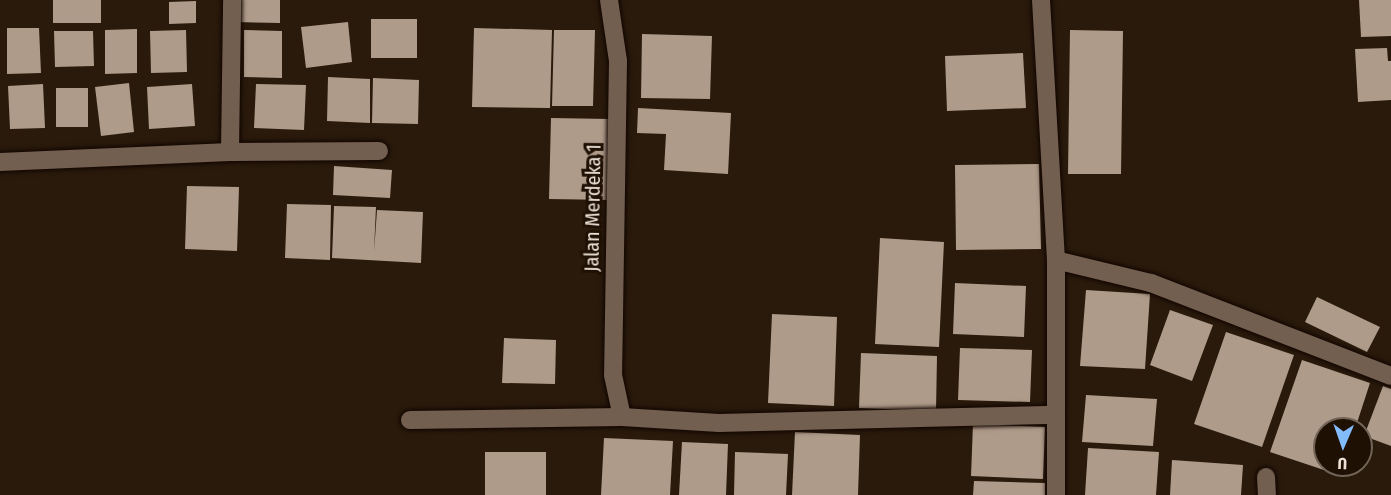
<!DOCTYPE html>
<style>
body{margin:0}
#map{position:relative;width:1391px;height:495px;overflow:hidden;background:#291a0b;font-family:"Fira Sans Condensed",sans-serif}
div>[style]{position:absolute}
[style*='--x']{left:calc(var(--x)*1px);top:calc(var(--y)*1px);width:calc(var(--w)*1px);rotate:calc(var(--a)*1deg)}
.building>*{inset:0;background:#af9b89}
.roads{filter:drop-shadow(0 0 2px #110500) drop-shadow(0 0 2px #110500)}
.minor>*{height:18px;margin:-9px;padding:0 9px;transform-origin:9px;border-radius:9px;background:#725f4f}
span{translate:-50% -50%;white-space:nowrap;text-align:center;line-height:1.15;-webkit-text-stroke:6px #1f1004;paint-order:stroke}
.street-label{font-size:20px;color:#ece1d7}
.north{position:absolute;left:1313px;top:417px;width:60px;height:60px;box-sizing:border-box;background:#1f1004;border:2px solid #716458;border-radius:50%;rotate:182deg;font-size:16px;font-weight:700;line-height:24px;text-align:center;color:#ece1d7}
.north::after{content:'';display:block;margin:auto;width:21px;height:27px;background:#83bcfa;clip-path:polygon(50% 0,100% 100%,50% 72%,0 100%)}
</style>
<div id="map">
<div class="building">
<div style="clip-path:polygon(53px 0,101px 0,101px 23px,53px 23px)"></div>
<div style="clip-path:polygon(235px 0,280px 0,280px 23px,235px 22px)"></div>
<div style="clip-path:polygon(1359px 0,1391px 0,1391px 36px,1361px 37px)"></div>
<div style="clip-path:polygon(196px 1px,196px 23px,169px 24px,169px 2px)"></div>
<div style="clip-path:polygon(371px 19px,417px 19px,417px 58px,371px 58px)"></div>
<div style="clip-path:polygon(348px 22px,352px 62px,306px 68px,301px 27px)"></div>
<div style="clip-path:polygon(7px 28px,39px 28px,41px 73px,7px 74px)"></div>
<div style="clip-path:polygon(474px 28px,552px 30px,550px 108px,472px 107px)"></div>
<div style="clip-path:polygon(137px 29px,137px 73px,105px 74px,105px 30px)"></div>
<div style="clip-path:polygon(186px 30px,187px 72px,151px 73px,150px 31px)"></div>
<div style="clip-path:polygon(244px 30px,282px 31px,282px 78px,244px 77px)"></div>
<div style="clip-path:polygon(554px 30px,595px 30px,593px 106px,552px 106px)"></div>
<div style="clip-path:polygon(1070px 30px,1123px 31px,1121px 174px,1068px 174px)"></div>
<div style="clip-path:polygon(54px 31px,93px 31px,94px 66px,55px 67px)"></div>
<div style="clip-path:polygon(642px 34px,712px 36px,710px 99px,641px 98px)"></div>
<div style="clip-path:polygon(1387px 48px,1388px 61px,1391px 61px,1391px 100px,1358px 102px,1355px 49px)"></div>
<div style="clip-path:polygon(1023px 53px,1026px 108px,947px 111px,945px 56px)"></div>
<div style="clip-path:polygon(328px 77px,370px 79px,370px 123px,327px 121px)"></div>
<div style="clip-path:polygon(373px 78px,419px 80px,418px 124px,372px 123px)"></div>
<div style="clip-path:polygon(129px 83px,134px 132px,101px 136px,95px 87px)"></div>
<div style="clip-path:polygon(43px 84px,45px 128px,10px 129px,8px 86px)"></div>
<div style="clip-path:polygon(192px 84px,195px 126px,149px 129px,147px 87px)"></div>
<div style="clip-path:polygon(256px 84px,306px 85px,304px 130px,254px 128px)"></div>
<div style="clip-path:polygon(56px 88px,88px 88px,88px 127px,56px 127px)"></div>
<div style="clip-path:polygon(638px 108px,731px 113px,728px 174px,664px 170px,666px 134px,637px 133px)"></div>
<div style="clip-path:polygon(551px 118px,610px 119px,609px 200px,549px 199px)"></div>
<div style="clip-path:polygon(1039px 164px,1041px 249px,956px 250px,955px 165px)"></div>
<div style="clip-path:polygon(334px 166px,392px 170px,390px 198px,333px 195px)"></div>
<div style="clip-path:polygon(187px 186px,239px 187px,237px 251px,185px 249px)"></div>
<div style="clip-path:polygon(287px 204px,331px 205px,330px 260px,285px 258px)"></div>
<div style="clip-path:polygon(334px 206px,376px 207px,374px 252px,377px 210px,423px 212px,421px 263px,332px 258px)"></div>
<div style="clip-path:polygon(880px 238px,944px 242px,939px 347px,875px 344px)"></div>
<div style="clip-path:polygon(955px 283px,1026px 286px,1024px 337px,953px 334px)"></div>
<div style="clip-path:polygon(1086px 290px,1150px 294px,1145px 369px,1080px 366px)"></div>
<div style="clip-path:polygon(1317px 297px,1380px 327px,1367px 352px,1305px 322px)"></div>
<div style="clip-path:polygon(1170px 310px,1213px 325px,1192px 381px,1150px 365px)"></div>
<div style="clip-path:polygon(772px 314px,837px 317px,834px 406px,768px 403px)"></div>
<div style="clip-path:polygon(1226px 332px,1294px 355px,1262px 447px,1194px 424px)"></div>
<div style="clip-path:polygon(504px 338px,556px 340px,555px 384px,502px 383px)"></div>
<div style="clip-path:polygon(960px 348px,1032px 350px,1030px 402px,958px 400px)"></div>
<div style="clip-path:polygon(861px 353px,937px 356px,936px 411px,859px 408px)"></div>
<div style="clip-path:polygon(1302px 360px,1370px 383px,1355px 429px,1325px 429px,1325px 465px,1342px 465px,1339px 475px,1270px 452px)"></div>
<div style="clip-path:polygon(1383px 386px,1391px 389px,1391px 446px,1364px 436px)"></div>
<div style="clip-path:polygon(1086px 395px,1157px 399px,1153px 446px,1082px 442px)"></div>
<div style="clip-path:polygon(973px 424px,1045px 427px,1043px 479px,971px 476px)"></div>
<div style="clip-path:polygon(795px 432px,860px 435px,858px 495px,792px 495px)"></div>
<div style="clip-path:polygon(604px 438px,673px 441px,670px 495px,601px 495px)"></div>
<div style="clip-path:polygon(682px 442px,728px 444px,726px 495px,679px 495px)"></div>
<div style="clip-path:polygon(1088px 448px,1159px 452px,1156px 495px,1085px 495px)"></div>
<div style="clip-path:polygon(485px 452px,546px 452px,546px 495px,485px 495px)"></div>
<div style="clip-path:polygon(735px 452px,788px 454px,786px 495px,734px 495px)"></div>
<div style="clip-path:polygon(1172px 460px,1243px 465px,1241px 495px,1170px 495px)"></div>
<div style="clip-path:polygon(974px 481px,1045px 483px,1045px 495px,973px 495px)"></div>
</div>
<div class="roads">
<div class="minor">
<div style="--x:609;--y:0;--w:62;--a:81.6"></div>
<div style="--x:618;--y:61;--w:314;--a:90.9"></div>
<div style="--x:613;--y:375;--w:43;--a:77.9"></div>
<div style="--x:1041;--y:0;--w:260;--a:86.7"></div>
<div style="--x:1056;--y:260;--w:235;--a:90"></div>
<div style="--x:230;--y:152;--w:152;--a:-89.2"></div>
<div style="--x:0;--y:162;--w:230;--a:-2.5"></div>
<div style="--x:230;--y:152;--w:149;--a:-0.4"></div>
<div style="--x:1056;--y:260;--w:98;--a:13.6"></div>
<div style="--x:1151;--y:283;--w:257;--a:21.2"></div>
<div style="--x:410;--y:420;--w:212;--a:-0.8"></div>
<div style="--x:622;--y:417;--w:97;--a:3.5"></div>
<div style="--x:719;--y:423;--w:337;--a:-1.4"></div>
<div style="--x:1266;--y:477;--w:18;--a:87"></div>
</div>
</div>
<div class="street-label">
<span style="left:593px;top:208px;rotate:-89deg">Jalan Merdeka 1</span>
</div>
<div class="north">U</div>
</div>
